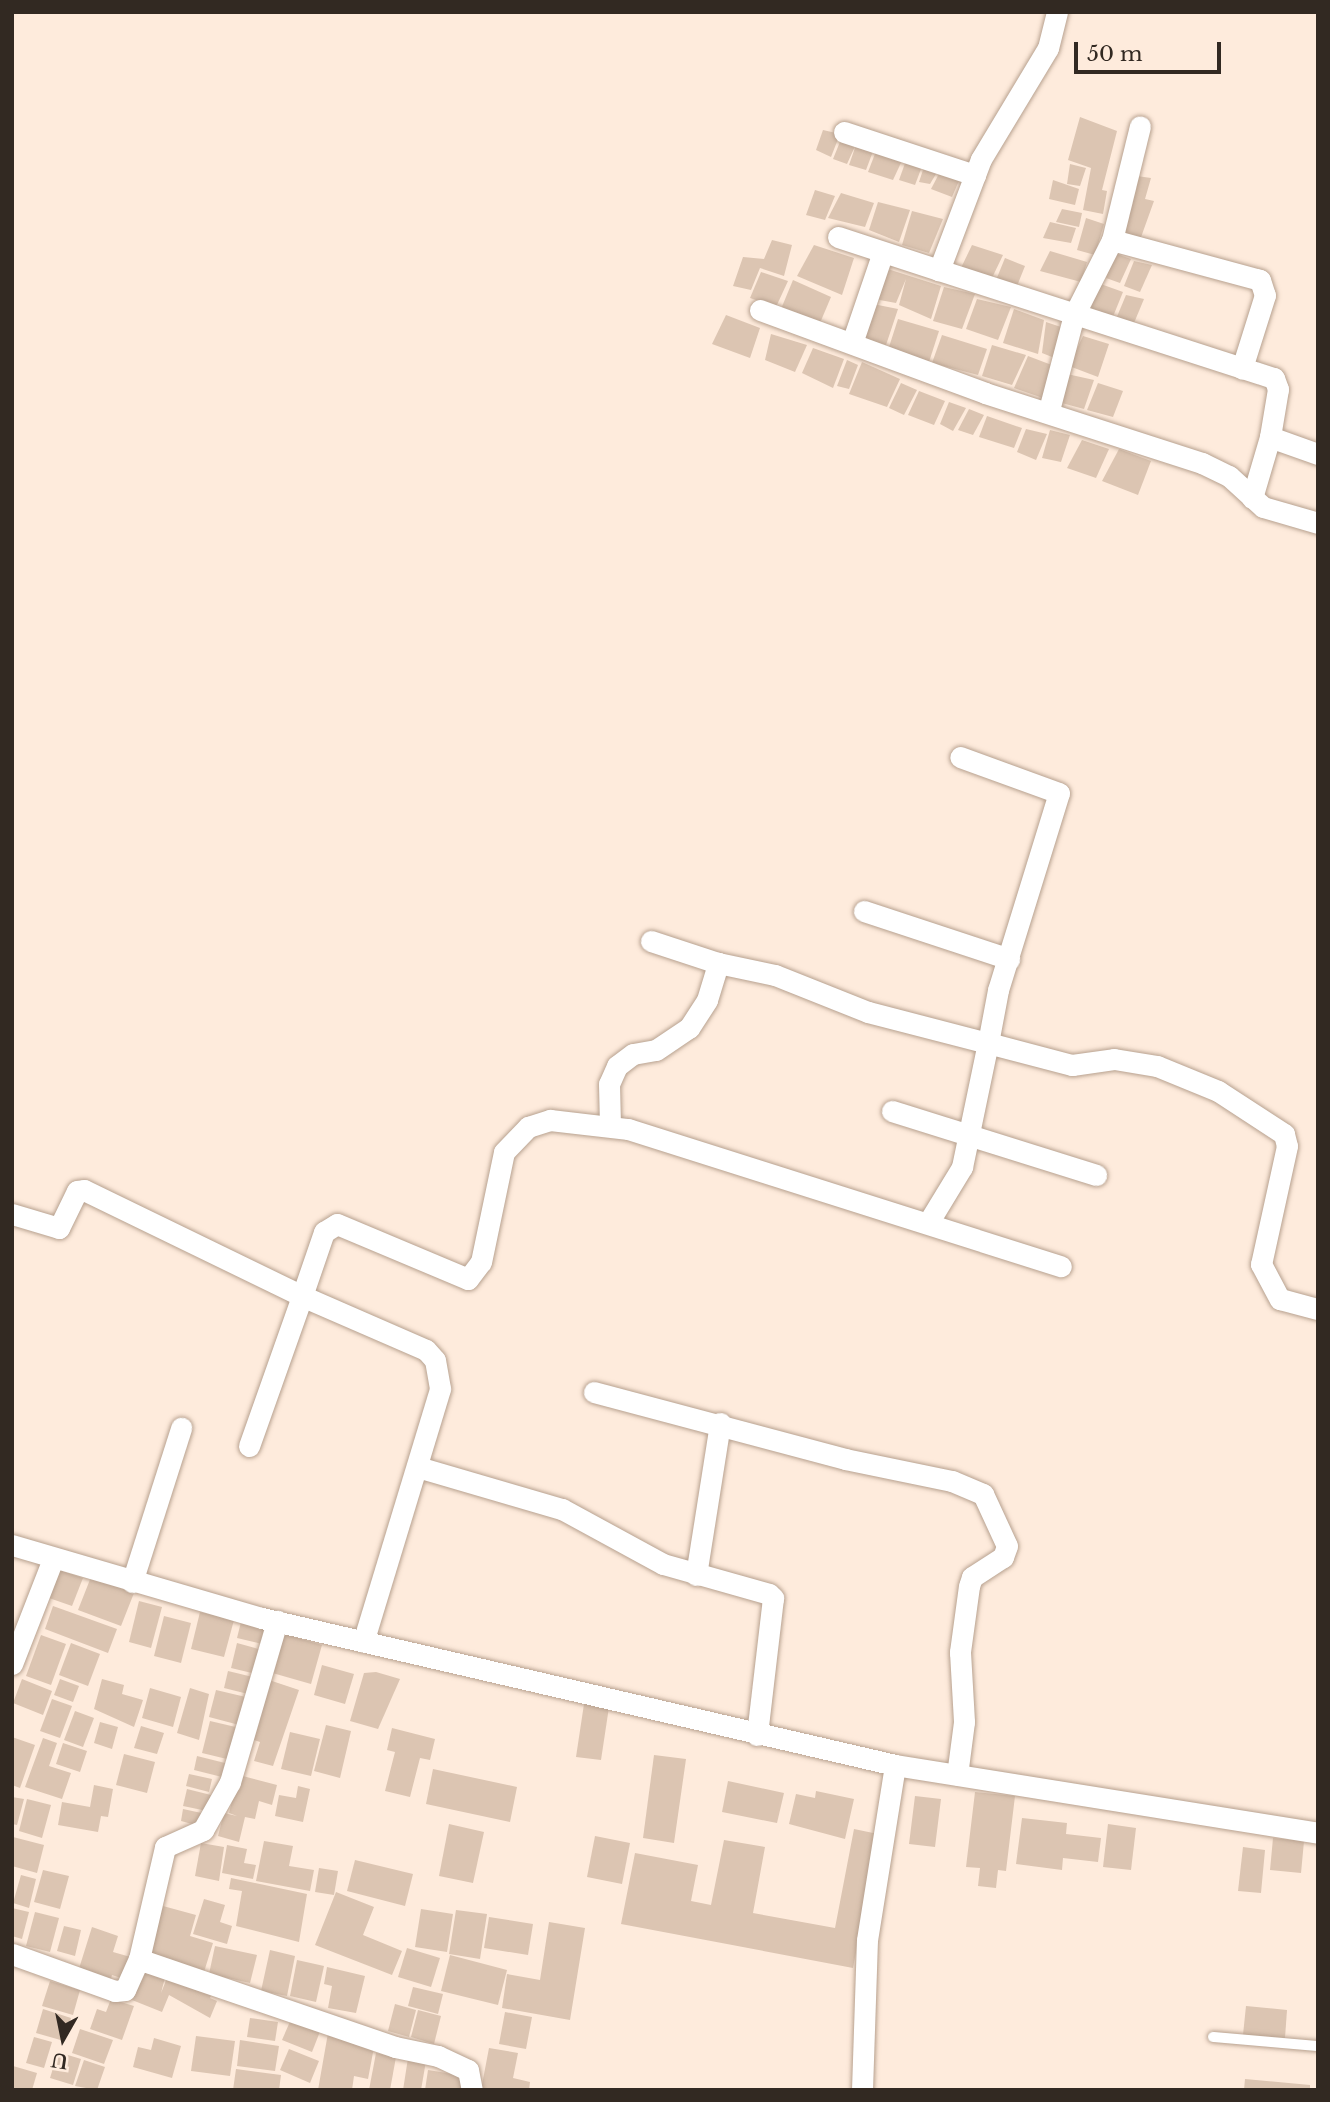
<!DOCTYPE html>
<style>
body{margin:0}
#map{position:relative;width:1330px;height:2102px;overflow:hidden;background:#feebdc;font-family:"Libre Baskerville",serif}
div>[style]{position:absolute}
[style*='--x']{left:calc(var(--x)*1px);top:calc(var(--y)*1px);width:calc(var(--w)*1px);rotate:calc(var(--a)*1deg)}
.building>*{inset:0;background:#dcc5b2}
.roads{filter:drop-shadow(0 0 2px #b7a18f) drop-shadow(0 0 2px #b7a18f)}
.service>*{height:10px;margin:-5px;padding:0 5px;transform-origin:5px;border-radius:5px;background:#fff}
.minor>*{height:21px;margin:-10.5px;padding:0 10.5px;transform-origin:10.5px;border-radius:10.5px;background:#fff}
span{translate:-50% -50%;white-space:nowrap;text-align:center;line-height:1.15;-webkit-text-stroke:5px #feebdc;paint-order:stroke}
.frame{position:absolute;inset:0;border:14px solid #322922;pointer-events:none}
.north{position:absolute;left:28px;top:2004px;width:70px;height:70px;-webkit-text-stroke:5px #feebdc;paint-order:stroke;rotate:189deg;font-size:19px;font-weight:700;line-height:28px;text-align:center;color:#322922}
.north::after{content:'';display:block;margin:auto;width:24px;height:32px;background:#322922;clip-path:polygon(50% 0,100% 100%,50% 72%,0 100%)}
.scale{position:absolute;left:1074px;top:42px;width:147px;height:32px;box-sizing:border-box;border:4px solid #322922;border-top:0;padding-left:9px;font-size:21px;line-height:24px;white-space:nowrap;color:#322922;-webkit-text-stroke:5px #feebdc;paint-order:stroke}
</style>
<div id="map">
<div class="building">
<div style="clip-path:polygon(1080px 117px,1117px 131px,1102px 190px,1107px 191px,1103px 214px,1083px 210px,1091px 168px,1068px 160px)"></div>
<div style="clip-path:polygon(823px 130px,840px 134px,831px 157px,816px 150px)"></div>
<div style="clip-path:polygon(844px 132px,875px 146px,866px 170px,849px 165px,857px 142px,847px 164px,833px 159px)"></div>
<div style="clip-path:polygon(878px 146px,906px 152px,893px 180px,868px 172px)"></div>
<div style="clip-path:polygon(908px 155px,924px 161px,915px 185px,899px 180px)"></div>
<div style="clip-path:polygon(925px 164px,939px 169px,930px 184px,919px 182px)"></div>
<div style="clip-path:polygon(1070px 164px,1086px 168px,1080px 186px,1067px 184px)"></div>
<div style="clip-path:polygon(941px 170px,961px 176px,952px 197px,931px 189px)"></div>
<div style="clip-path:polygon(1130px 175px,1151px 178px,1145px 199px,1154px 201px,1140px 240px,1113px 233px)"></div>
<div style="clip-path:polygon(1053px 180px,1079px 189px,1075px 205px,1049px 199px)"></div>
<div style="clip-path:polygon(815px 190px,835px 196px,825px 220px,806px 215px)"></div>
<div style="clip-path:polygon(841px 193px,874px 203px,865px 227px,828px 218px)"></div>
<div style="clip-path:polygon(878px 202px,910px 210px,899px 242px,869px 230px)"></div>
<div style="clip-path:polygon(1062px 209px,1082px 213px,1079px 227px,1056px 222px)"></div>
<div style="clip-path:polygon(912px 211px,943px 219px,929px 253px,902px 245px)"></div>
<div style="clip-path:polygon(1086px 218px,1104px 224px,1095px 255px,1077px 250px)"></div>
<div style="clip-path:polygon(1050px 222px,1076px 228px,1071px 243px,1043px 238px)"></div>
<div style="clip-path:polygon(772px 240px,792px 245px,784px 276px,760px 268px,751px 290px,733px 286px,743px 257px,764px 259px)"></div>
<div style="clip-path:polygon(814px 245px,854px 258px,842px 295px,797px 276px)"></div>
<div style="clip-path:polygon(972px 245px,1003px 255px,991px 280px,960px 270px)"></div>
<div style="clip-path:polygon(1050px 251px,1087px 262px,1081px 282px,1040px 271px)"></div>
<div style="clip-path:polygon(1114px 253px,1131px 259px,1120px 283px,1106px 278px)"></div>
<div style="clip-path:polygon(1005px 258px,1025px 266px,1015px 291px,994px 285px)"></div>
<div style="clip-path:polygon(1134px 261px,1152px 265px,1140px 292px,1124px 286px)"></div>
<div style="clip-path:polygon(872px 264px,941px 286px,931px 319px,899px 305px,906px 279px,896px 303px,858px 296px)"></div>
<div style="clip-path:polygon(761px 272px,788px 281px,776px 307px,750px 298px)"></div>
<div style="clip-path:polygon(793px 280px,831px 297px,820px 323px,781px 309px)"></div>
<div style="clip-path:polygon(1098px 283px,1123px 292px,1112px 319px,1090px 312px)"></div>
<div style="clip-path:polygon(944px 287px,975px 294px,962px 329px,933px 321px)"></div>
<div style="clip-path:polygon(1126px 295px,1144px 299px,1134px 323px,1116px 319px)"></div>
<div style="clip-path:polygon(977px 299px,1011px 307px,998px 340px,966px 329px)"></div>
<div style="clip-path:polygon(868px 303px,898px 309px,886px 345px,857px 337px)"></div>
<div style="clip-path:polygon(1014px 309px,1044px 320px,1038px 354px,1003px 343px)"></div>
<div style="clip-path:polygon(726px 315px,760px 328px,750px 358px,712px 344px)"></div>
<div style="clip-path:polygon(898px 319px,939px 331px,929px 362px,889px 347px)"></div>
<div style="clip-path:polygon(1046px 322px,1067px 329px,1057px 359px,1042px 353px)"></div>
<div style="clip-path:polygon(771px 334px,807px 345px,795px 372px,765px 360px)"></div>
<div style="clip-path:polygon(942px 335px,987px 349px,978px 375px,932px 363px)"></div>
<div style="clip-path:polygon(1083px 336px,1109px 344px,1098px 377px,1069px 366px)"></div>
<div style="clip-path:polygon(992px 345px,1026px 355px,1012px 385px,982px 376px)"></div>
<div style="clip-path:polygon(813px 348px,844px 359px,833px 388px,802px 373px)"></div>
<div style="clip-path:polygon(1028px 356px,1057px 367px,1043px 398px,1014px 388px)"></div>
<div style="clip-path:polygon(847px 360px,858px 365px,849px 389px,837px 386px)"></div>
<div style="clip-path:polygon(862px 362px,900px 379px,887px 407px,849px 394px)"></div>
<div style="clip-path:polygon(1067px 374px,1094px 380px,1084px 409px,1058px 402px)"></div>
<div style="clip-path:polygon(901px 383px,917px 390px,904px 415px,889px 408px)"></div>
<div style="clip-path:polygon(1098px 383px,1123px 391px,1113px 417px,1087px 410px)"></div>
<div style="clip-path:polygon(919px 391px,945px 401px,934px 425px,908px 415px)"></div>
<div style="clip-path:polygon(949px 402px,966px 408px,953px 431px,940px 424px)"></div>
<div style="clip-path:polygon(969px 409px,984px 415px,973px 435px,958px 430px)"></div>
<div style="clip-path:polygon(987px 416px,1022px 428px,1014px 448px,979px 437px)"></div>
<div style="clip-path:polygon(1026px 429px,1047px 434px,1036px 460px,1017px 452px)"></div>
<div style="clip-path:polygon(1050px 430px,1070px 435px,1061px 462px,1042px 458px)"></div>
<div style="clip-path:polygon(1082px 440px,1109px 449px,1096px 478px,1067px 468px)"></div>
<div style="clip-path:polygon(1119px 449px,1151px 461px,1138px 495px,1102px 481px)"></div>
<div style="clip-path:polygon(59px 1570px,83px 1578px,72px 1606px,49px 1598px)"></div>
<div style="clip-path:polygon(91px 1577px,134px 1593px,121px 1626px,78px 1610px)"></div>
<div style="clip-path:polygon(139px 1601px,162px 1607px,151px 1648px,129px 1642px)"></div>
<div style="clip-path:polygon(53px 1606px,117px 1629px,108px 1653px,45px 1629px)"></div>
<div style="clip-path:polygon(200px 1612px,234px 1620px,224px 1657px,191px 1649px)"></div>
<div style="clip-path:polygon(164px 1616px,191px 1623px,181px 1663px,154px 1656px)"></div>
<div style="clip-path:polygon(242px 1618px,266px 1624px,262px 1644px,237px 1638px)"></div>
<div style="clip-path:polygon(281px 1633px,322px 1645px,311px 1684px,269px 1672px)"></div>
<div style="clip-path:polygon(41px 1635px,66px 1644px,51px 1685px,26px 1676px)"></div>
<div style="clip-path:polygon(71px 1643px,100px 1654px,88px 1686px,59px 1675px)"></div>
<div style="clip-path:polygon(237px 1643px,262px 1650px,256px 1674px,231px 1668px)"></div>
<div style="clip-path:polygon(322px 1665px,354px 1674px,345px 1704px,314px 1695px)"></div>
<div style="clip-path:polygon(228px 1671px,257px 1678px,252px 1695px,224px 1688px)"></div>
<div style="clip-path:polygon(376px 1672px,400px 1679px,378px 1729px,350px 1721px,364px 1673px)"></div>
<div style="clip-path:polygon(22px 1679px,52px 1691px,43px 1715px,13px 1703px)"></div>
<div style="clip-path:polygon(60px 1679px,79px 1686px,73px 1702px,54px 1695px)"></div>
<div style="clip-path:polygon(102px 1679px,124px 1685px,122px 1694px,143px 1700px,134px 1727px,94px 1709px)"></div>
<div style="clip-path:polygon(269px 1680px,299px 1690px,273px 1766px,254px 1761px,260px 1742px,251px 1739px)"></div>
<div style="clip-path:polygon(150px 1688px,181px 1697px,173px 1727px,142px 1718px)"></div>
<div style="clip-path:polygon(190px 1688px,209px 1694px,199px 1740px,177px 1733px)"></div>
<div style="clip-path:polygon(216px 1690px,250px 1698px,243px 1726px,209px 1717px)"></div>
<div style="clip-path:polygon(52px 1699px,72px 1706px,60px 1738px,40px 1731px)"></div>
<div style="clip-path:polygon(584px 1704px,609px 1707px,601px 1760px,576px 1757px)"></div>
<div style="clip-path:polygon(75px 1711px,94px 1718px,83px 1747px,64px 1740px)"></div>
<div style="clip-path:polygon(210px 1721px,240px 1728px,231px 1760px,202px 1753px)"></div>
<div style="clip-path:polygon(100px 1722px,118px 1727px,112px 1749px,94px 1743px)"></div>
<div style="clip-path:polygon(326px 1725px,351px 1731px,340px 1778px,314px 1771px)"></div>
<div style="clip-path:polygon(141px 1726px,164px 1733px,157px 1754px,134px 1748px)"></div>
<div style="clip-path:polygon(392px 1728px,435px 1739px,430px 1760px,420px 1758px,410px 1797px,385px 1791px,395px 1752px,387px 1750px)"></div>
<div style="clip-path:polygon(290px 1732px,320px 1739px,311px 1776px,281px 1769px)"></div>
<div style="clip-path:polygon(12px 1737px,35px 1745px,20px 1788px,12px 1785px)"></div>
<div style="clip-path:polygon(43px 1738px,57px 1743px,49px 1766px,71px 1773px,62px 1799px,25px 1787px)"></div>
<div style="clip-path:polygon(63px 1743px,87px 1751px,80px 1772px,56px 1764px)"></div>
<div style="clip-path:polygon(124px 1754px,155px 1762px,147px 1793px,116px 1785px)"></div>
<div style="clip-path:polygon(654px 1755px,686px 1759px,674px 1843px,643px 1838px)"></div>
<div style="clip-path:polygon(197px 1756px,229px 1764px,226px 1778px,194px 1770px)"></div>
<div style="clip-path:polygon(433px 1769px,517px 1787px,510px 1822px,426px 1804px)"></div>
<div style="clip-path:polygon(189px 1774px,212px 1779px,209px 1792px,186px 1786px)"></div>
<div style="clip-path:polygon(239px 1775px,277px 1785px,272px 1805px,259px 1801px,255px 1819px,245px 1817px,239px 1842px,218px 1836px,224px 1813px,237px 1816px,229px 1813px)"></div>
<div style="clip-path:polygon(728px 1781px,784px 1793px,777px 1823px,722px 1812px)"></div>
<div style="clip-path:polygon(94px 1785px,113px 1789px,108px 1817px,101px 1816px,98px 1832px,58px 1825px,62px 1802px,90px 1807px)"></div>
<div style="clip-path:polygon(298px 1786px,310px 1789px,303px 1822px,275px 1816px,279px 1795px,296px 1798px)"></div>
<div style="clip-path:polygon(187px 1789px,211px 1795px,207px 1811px,183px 1806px)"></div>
<div style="clip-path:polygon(816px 1791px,854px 1799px,845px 1839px,789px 1824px,796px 1794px,815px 1798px)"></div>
<div style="clip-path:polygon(975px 1792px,1015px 1796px,1006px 1871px,998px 1870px,996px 1888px,978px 1886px,980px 1868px,966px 1867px)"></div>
<div style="clip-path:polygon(915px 1796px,941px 1799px,935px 1847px,909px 1844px)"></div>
<div style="clip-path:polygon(12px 1797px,24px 1799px,17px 1825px,12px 1824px)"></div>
<div style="clip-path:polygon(27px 1799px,51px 1805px,42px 1838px,19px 1831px)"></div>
<div style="clip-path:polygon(183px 1809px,206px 1814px,203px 1827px,181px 1821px)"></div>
<div style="clip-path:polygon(1022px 1818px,1067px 1823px,1066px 1834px,1101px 1838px,1098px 1862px,1063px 1858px,1062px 1870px,1016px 1864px)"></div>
<div style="clip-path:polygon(449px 1824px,484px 1832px,473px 1883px,439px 1876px)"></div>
<div style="clip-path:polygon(1108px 1824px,1136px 1828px,1131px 1870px,1103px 1867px)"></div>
<div style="clip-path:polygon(854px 1829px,878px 1834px,853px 1968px,621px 1924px,635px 1853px,698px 1865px,691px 1901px,711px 1905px,724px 1840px,765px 1847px,753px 1913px,835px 1928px)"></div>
<div style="clip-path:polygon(595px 1836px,630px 1843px,622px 1884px,587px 1877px)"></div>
<div style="clip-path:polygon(13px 1837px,44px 1845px,37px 1873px,12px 1866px)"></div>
<div style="clip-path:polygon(1273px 1838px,1304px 1841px,1301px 1873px,1270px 1870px)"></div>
<div style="clip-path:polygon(264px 1841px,293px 1846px,289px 1866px,314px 1870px,310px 1891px,256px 1881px)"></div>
<div style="clip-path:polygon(201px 1843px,224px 1847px,219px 1881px,195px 1876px)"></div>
<div style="clip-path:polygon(227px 1845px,247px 1849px,244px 1863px,256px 1865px,253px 1879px,222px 1873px)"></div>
<div style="clip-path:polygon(1243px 1847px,1265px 1850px,1261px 1893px,1238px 1891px)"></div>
<div style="clip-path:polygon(355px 1860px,413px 1874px,405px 1906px,347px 1891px)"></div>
<div style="clip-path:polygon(319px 1868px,338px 1871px,334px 1895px,315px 1892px)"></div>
<div style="clip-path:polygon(43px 1870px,69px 1876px,60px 1909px,34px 1902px)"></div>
<div style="clip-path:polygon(21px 1875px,36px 1879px,29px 1908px,13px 1903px)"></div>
<div style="clip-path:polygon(231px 1878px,307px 1894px,299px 1942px,236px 1926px,242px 1891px,229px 1889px)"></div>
<div style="clip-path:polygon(336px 1892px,374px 1907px,363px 1935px,402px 1951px,392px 1975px,315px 1945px)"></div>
<div style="clip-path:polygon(204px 1899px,225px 1905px,220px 1922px,232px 1926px,227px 1944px,193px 1934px)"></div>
<div style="clip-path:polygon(163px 1906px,196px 1915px,190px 1936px,213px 1943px,204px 1972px,149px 1956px)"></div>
<div style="clip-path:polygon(12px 1908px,29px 1912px,22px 1939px,12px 1936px)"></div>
<div style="clip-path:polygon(421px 1909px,453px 1914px,447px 1952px,415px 1947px)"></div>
<div style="clip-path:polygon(456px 1910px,487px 1914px,480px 1959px,449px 1954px)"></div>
<div style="clip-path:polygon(35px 1912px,59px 1918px,50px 1952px,26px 1946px)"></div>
<div style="clip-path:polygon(489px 1917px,533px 1924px,528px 1955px,484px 1948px)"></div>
<div style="clip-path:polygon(549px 1922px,585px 1928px,570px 2020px,502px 2008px,507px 1974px,540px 1980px)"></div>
<div style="clip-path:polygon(64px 1926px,81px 1930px,75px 1956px,57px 1951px)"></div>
<div style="clip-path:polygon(92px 1927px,118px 1936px,113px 1952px,134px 1958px,127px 1980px,112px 1975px,109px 1985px,77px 1975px)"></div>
<div style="clip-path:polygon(215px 1946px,257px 1955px,250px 1983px,209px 1974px)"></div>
<div style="clip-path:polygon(407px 1948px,440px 1958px,431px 1987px,398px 1977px)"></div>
<div style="clip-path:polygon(270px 1950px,295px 1956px,287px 1996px,261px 1991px)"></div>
<div style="clip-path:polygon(450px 1955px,507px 1970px,498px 2005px,441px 1991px)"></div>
<div style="clip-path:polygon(297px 1960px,324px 1966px,316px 2002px,290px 1996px)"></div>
<div style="clip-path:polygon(147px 1963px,167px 1970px,161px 1993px,169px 1973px,214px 1990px,210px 1998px,217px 2001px,210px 2018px,169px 1995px,162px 2012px,132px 2000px)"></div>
<div style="clip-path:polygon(327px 1967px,365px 1976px,356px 2013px,328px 2008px,332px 1986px,324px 1984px)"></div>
<div style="clip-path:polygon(50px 1981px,80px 1990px,73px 2015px,42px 2006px)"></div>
<div style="clip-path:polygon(413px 1987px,443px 1994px,438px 2014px,408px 2006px)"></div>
<div style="clip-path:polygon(111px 1999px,134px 2006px,122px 2040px,90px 2029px,97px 2009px,106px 2012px)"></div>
<div style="clip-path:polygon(395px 2004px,416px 2010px,409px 2037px,388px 2031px)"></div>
<div style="clip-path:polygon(1246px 2006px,1287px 2010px,1285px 2038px,1243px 2035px)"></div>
<div style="clip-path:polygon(43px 2009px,71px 2018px,64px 2041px,36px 2033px)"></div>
<div style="clip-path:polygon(418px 2010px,441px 2016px,434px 2044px,411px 2037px)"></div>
<div style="clip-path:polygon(505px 2012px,532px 2017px,526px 2049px,499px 2044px)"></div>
<div style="clip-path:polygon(292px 2017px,321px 2029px,312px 2052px,282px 2040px)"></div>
<div style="clip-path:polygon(250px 2018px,278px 2022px,275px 2041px,247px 2037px)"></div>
<div style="clip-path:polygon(80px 2029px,113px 2040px,104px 2064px,72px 2053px)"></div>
<div style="clip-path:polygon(328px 2033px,375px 2042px,368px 2079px,354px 2076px,352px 2090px,318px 2090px)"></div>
<div style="clip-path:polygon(196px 2036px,235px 2041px,230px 2076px,191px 2071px)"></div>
<div style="clip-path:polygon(34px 2037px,52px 2042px,44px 2068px,26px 2063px)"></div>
<div style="clip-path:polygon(154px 2038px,181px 2046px,172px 2078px,133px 2067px,138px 2047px,151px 2050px)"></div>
<div style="clip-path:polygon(240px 2040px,279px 2046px,275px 2071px,237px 2066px)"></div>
<div style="clip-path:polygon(489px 2048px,518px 2053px,513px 2078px,530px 2082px,529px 2090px,481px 2090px)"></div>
<div style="clip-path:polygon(289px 2049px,319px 2061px,310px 2083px,280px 2070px)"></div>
<div style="clip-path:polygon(58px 2052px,81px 2059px,73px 2085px,50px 2078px)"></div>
<div style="clip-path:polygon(376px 2053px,396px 2057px,390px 2090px,369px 2090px)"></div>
<div style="clip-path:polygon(408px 2058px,426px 2061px,421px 2090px,403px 2090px)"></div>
<div style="clip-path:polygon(84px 2060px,105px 2067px,97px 2090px,75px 2086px)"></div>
<div style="clip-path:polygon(13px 2066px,37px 2073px,32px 2090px,12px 2090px)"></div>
<div style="clip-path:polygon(236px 2069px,281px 2075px,279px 2090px,233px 2090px)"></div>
<div style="clip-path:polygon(428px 2070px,465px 2076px,462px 2090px,425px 2090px)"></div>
<div style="clip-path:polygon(1245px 2079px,1310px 2085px,1310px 2090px,1244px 2090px)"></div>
</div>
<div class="roads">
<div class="service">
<div style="--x:1213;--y:2037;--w:105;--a:4.9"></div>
</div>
<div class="minor">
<div style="--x:1057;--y:12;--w:37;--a:104"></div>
<div style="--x:1048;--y:48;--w:130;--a:121.1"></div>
<div style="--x:981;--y:159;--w:119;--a:110.7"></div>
<div style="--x:939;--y:270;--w:352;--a:17.9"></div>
<div style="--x:1274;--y:378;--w:12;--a:70"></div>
<div style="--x:1278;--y:389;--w:49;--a:99.5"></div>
<div style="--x:1270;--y:437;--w:51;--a:19.5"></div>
<div style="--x:844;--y:132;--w:138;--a:18.2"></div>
<div style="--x:838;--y:237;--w:106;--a:18.1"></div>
<div style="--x:1112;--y:240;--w:153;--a:15.1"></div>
<div style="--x:1260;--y:280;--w:16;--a:72"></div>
<div style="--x:1265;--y:295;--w:77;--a:107.5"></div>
<div style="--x:760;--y:310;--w:240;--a:20.2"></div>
<div style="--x:985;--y:393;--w:228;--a:17.9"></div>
<div style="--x:1202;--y:463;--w:30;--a:26"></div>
<div style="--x:1229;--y:476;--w:46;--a:42.4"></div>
<div style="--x:1263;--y:507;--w:57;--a:16.2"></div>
<div style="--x:853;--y:340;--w:90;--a:-71.2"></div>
<div style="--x:1049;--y:410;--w:98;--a:-75.3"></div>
<div style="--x:1074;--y:315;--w:84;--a:-63.1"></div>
<div style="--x:1112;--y:240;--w:117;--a:-76.2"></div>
<div style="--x:1252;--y:498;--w:64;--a:-73.6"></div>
<div style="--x:864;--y:911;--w:153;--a:18.3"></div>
<div style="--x:651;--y:941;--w:71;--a:18.2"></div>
<div style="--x:892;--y:1111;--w:214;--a:17.4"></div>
<div style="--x:610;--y:1125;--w:41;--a:-91.4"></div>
<div style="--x:609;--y:1084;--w:20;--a:-66"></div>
<div style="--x:617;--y:1066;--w:20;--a:-37"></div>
<div style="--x:633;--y:1054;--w:23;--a:-10"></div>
<div style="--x:656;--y:1050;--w:40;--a:-34"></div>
<div style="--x:689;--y:1028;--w:33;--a:-57"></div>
<div style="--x:707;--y:1000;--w:39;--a:-73"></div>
<div style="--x:718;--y:963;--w:58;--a:11.9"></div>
<div style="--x:775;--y:975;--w:100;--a:21.7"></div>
<div style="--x:868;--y:1012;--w:124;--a:14.5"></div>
<div style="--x:988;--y:1043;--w:54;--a:-79.3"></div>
<div style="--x:998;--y:990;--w:206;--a:-72.8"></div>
<div style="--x:1059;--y:793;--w:105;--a:-160"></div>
<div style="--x:12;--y:1214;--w:49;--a:16.6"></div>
<div style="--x:59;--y:1228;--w:41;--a:-64.1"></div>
<div style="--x:77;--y:1191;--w:7;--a:-8"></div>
<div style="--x:84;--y:1190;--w:242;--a:25.9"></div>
<div style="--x:302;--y:1296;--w:68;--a:-71"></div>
<div style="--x:324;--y:1232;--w:15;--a:-32"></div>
<div style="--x:337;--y:1224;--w:142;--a:22.8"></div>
<div style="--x:468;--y:1279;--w:21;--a:-53"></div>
<div style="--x:481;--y:1262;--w:112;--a:-78.2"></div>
<div style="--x:504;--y:1152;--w:35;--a:-46"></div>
<div style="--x:528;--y:1127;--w:23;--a:-18"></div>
<div style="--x:550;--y:1120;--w:79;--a:6.6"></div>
<div style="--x:628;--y:1129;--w:454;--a:17.6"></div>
<div style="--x:928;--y:1223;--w:66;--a:-58.7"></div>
<div style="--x:962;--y:1167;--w:127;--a:-78.2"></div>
<div style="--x:988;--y:1043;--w:87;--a:14.7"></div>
<div style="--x:1072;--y:1065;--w:42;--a:-8.1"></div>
<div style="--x:1114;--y:1059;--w:44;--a:9.2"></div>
<div style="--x:1157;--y:1066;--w:66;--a:22.3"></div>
<div style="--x:1218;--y:1091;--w:79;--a:33.1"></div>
<div style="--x:1284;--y:1134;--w:12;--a:76"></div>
<div style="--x:1287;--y:1146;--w:121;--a:102.4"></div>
<div style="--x:1261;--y:1264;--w:40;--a:62"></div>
<div style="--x:1280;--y:1299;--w:39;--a:15"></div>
<div style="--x:594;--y:1392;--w:260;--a:14.9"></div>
<div style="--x:845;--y:1459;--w:109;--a:11.6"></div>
<div style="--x:952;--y:1481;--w:34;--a:23"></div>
<div style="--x:983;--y:1494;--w:57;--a:65.2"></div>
<div style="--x:1007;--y:1546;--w:12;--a:110"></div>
<div style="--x:1003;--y:1557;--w:37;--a:147"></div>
<div style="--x:972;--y:1577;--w:9;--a:108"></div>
<div style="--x:969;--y:1586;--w:67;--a:97.8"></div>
<div style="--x:960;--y:1652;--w:70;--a:86.7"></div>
<div style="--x:964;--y:1722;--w:53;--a:97.5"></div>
<div style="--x:249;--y:1446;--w:159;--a:-70.5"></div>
<div style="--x:302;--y:1296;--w:135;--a:23.5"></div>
<div style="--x:426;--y:1350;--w:13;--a:48"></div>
<div style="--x:435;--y:1360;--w:29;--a:80"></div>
<div style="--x:440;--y:1389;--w:264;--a:106.9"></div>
<div style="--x:418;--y:1467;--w:150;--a:16.3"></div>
<div style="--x:562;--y:1509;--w:115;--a:28.6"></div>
<div style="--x:663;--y:1564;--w:110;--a:15.8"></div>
<div style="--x:769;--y:1594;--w:6;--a:45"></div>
<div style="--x:773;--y:1598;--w:138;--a:96.7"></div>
<div style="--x:12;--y:1545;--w:260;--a:16.3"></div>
<div style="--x:262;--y:1618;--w:650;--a:13.07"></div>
<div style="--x:895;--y:1765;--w:428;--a:9.1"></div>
<div style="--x:696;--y:1575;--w:154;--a:-81"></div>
<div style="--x:132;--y:1582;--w:162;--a:-72.3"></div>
<div style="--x:12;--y:1664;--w:113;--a:-68.7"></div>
<div style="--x:12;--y:1954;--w:109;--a:19.8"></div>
<div style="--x:115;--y:1991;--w:10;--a:-6"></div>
<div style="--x:125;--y:1990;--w:34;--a:-66"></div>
<div style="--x:139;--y:1959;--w:9;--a:21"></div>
<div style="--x:147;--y:1962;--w:262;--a:18.9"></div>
<div style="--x:395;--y:2047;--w:44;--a:11.8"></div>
<div style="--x:438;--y:2056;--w:33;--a:25"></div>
<div style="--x:468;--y:2070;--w:20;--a:79"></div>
<div style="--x:139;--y:1959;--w:115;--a:-76.9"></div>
<div style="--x:165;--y:1847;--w:42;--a:-24.1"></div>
<div style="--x:203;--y:1830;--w:55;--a:-60.6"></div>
<div style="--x:230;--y:1782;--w:168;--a:-73.7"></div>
<div style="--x:862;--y:2090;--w:150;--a:-88.1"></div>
<div style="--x:867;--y:1940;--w:177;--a:-80.9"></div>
</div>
</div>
<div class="frame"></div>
<div class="north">U</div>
<div class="scale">50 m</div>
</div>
